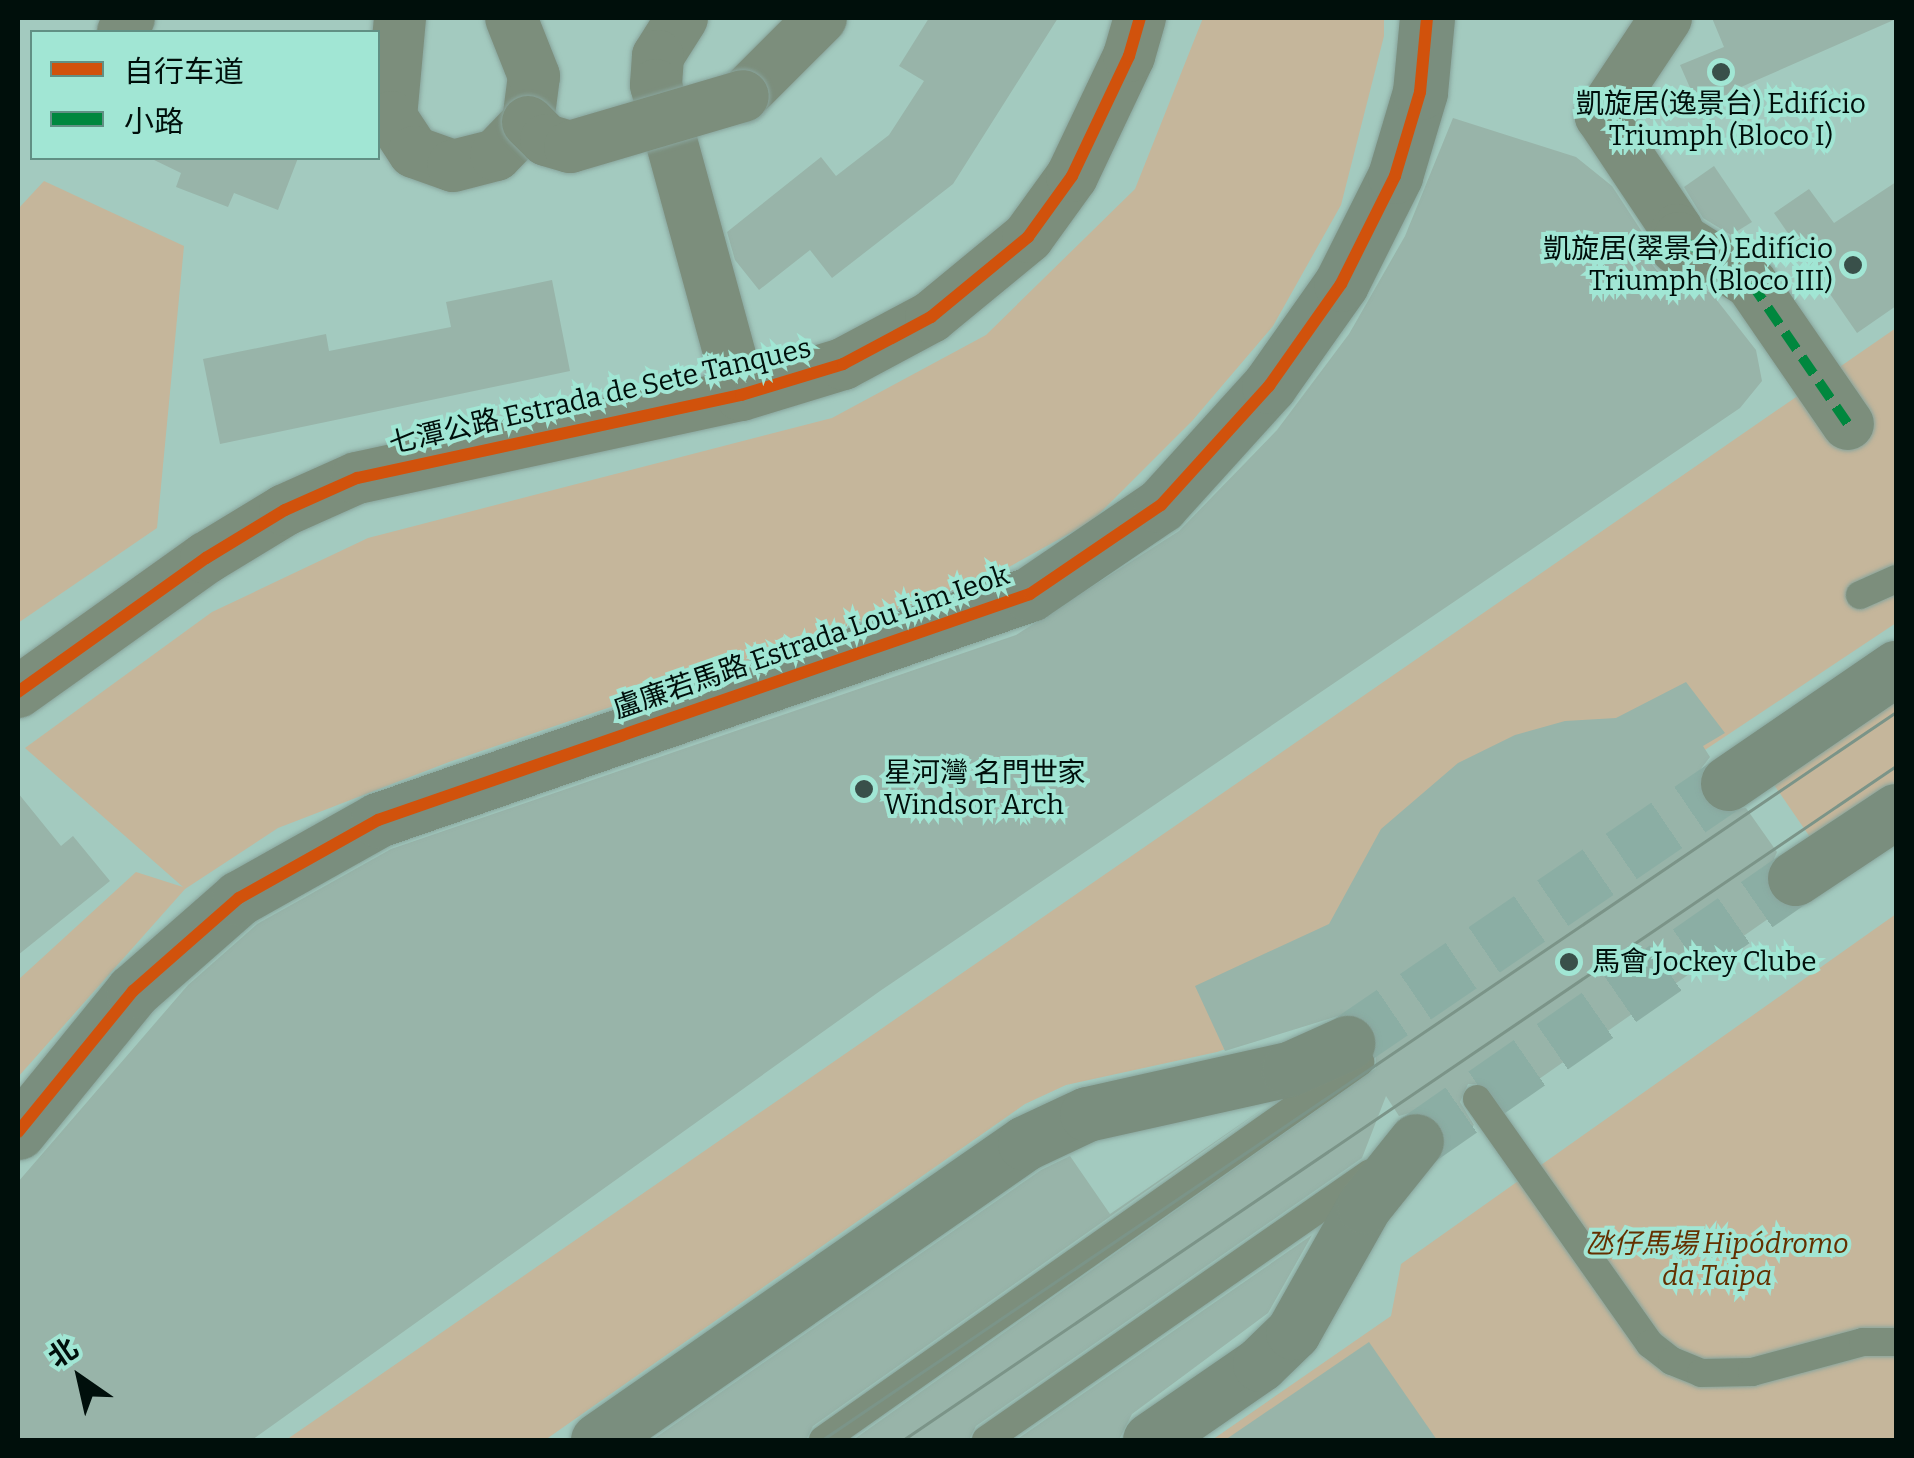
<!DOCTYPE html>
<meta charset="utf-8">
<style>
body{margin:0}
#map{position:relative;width:1914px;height:1458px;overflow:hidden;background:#a3cabf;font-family:Bitter,"Noto Sans SC",serif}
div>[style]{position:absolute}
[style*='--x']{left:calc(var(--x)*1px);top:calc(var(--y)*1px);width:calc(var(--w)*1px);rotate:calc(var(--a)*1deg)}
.green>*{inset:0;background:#c5b69b}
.building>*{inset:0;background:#98b4a9}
.secondary-tunnel>*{height:55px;margin-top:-27.5px;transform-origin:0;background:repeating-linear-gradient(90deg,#8baea4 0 55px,transparent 0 83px)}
.roads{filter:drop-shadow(0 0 2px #89a59d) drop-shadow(0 0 2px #89a59d)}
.lane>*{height:28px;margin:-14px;padding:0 14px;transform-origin:14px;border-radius:14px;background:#7c8e7c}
.street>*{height:52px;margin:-26px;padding:0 26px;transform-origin:26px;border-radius:26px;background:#7c8e7c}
.secondary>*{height:55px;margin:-27.5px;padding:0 27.5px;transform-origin:27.5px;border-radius:27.5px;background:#7a8e7e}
.tram>*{height:2.5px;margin:-1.25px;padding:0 1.25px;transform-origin:1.25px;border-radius:1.25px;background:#7b9488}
.bridges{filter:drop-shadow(0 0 2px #89a59d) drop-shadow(0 0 2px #89a59d)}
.street-bridge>*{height:52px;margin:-26px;padding:0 26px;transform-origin:26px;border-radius:26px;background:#7c8e7c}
.quiet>*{height:10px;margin-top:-5px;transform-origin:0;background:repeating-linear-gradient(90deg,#00873e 0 20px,transparent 0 30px)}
.cycleway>*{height:12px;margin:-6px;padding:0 6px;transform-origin:6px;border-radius:6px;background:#d1520c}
.dots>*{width:28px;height:28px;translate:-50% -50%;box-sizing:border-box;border:5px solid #a1e6d4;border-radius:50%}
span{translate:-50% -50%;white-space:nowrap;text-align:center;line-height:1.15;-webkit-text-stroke:8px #a1e6d4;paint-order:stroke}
.poi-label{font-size:28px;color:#000f0b}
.right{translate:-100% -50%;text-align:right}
.left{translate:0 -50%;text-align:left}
.street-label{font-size:28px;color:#000f0b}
.park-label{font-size:28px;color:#643000;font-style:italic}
.frame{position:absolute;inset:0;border:20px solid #000f0b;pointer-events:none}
.legend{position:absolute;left:30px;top:30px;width:350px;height:130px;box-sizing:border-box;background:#a1e6d4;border:2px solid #619084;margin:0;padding:12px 18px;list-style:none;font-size:30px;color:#000f0b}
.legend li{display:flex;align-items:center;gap:20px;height:50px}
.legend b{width:50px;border:2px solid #619084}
.north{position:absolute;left:30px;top:1328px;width:100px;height:100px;-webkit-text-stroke:8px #a1e6d4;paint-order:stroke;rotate:326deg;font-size:28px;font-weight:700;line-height:40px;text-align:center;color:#000f0b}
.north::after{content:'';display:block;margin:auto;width:35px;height:45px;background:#000f0b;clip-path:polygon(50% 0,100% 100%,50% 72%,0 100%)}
</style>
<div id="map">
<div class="green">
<div style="clip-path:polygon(1203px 18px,1384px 18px,1384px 36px,1341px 205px,1273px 326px,1192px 421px,1092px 521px,987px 579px,449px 762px,278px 828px,185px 889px,18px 1077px,18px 980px,136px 872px,183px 887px,25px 748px,212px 612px,368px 538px,832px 418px,986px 335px,1135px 189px)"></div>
<div style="clip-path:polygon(44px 181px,184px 246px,157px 528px,18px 623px,18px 209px)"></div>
<div style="clip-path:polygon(1896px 328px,1896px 623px,1288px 1027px,1217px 1052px,1066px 1085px,1025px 1104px,545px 1440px,286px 1440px)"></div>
<div style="clip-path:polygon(1896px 693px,1896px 783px,1812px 840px,1770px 779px)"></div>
<div style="clip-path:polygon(1896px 914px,1896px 1440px,1212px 1440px,1391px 1316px,1401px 1264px)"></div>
</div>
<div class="building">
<div style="clip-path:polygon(929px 18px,1058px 18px,953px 184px,832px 278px,810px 250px,759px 290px,735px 260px,727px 232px,821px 157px,836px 176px,889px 135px,924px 81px,899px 66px)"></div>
<div style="clip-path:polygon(1712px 18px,1896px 18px,1896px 19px,1741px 87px,1745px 97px,1702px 115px,1680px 65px,1724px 47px)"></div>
<div style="clip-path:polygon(1453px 118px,1576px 157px,1612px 186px,1646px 238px,1650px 262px,1660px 274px,1683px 276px,1712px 294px,1756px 350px,1762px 381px,1740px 408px,880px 991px,252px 1440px,18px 1440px,18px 1182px,188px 985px,257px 924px,391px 849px,1016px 635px,1179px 531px,1277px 430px,1349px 334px,1405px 236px)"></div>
<div style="clip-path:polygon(150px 158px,298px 158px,278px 210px,234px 193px,228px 207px,176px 187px,181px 173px)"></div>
<div style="clip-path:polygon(1714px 166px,1752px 222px,1731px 235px,1703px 218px,1684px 187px)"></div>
<div style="clip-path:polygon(1896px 182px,1896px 306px,1857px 333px,1774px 213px,1809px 189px,1834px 223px)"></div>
<div style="clip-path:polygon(552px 280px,570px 371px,220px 444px,203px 359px,326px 334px,329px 351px,451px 327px,446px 302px)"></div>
<div style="clip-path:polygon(1686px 682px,1725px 733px,1703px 746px,1710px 757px,1700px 770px,1702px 800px,1715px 811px,1746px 808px,1777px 852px,1764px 881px,1770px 896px,1785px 907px,1502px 1105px,1485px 1084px,1468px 1084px,1460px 1102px,1474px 1125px,1447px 1144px,1435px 1116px,1420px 1110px,1399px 1116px,1386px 1096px,1362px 1158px,976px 1426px,969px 1440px,853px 1440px,1376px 1068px,1376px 1031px,1351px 1012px,1225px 1051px,1195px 986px,1329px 924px,1381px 829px,1458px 763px,1515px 735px,1565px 721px,1616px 718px)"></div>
<div style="clip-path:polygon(18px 793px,61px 846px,73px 836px,110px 881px,18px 955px)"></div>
<div style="clip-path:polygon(1267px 1106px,813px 1426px,806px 1440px,652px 1440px,1041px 1170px,1070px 1156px,1110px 1214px)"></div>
<div style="clip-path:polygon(1312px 1235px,1268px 1313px,1132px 1414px,1119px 1440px,1016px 1440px)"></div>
<div style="clip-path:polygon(1369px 1342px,1437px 1440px,1225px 1440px)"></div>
</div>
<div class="secondary-tunnel">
<div style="--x:1347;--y:1043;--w:461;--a:-34.3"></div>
<div style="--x:1416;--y:1141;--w:461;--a:-34.8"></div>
</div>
<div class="roads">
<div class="lane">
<div style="--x:1860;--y:595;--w:39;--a:-24"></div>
<div style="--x:1477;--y:1099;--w:300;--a:54.8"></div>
<div style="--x:1650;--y:1344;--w:28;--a:38"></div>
<div style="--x:1672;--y:1361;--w:31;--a:22"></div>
<div style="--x:1701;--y:1373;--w:51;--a:-1.1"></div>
<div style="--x:1752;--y:1372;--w:115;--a:-15.1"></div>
<div style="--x:1863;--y:1342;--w:33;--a:0"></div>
<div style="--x:823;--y:1440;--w:657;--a:-35.14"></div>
<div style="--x:986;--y:1440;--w:468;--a:-34.8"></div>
</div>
<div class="street">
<div style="--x:400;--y:18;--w:99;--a:95.2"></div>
<div style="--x:391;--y:117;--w:42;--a:56.7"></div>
<div style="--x:414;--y:152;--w:41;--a:19.7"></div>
<div style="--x:453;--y:166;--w:44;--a:-14.3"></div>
<div style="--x:496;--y:155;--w:46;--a:-45.9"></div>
<div style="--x:528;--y:122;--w:46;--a:-82.6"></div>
<div style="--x:534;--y:76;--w:62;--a:-111.6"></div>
<div style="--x:682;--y:18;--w:45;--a:122.3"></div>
<div style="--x:658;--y:56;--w:29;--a:94"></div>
<div style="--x:656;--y:85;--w:321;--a:74.7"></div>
<div style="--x:1666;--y:18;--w:118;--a:123.6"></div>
<div style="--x:1601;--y:116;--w:137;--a:56.3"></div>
<div style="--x:1677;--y:230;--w:18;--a:93"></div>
<div style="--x:123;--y:32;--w:15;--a:-67"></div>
<div style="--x:743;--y:96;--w:110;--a:-45"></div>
<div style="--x:1679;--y:238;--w:85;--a:32"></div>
<div style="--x:1751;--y:283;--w:171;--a:55.5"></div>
<div style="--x:18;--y:692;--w:231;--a:-35.5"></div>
<div style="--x:206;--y:558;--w:92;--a:-31.3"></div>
<div style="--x:285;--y:510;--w:79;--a:-24"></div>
<div style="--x:357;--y:478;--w:393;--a:-12.2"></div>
<div style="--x:741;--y:395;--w:107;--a:-16.9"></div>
<div style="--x:843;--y:364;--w:100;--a:-28.1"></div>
<div style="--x:931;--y:317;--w:126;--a:-39.5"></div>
<div style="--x:1028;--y:237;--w:75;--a:-54.2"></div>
<div style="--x:1072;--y:176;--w:133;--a:-64.6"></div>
<div style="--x:1129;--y:56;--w:40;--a:-74"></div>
</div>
<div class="secondary">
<div style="--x:1728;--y:783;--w:204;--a:-34.4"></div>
<div style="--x:1795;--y:878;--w:121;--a:-33.6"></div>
<div style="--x:18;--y:1132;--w:182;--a:-50.8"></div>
<div style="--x:133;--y:991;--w:141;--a:-41.3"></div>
<div style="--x:239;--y:898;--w:159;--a:-29.3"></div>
<div style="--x:378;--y:820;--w:690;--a:-19.12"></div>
<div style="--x:1030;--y:594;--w:158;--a:-34.2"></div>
<div style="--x:1161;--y:505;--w:161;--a:-47.8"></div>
<div style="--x:1269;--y:386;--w:125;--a:-54.8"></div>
<div style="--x:1341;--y:284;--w:121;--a:-63.4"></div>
<div style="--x:1395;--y:176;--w:88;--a:-73.4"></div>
<div style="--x:1420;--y:92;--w:74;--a:-84.6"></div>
<div style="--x:598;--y:1440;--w:520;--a:-34.82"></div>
<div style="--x:1025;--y:1143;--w:68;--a:-25.1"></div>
<div style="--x:1087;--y:1114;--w:207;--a:-12.6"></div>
<div style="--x:1289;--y:1069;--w:64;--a:-24.1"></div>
<div style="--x:1150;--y:1440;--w:134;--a:-34.6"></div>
<div style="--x:1260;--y:1364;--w:46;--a:-44.1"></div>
<div style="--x:1293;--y:1332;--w:145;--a:-60.6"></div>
<div style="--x:1364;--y:1206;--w:83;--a:-51.3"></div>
</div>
</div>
<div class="tram">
<div style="--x:822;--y:1440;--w:1297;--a:-34.13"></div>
<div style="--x:903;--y:1440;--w:1200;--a:-34.17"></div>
</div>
<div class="bridges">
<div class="street-bridge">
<div style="--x:528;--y:122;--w:25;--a:45"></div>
<div style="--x:546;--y:140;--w:25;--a:16"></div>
<div style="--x:570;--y:147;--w:180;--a:-16.4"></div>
</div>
</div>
<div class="quiet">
<div style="--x:1679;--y:238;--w:85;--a:32"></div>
<div style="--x:1751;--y:283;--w:171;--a:55.5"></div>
</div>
<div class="cycleway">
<div style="--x:18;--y:692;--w:231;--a:-35.5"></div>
<div style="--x:206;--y:558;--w:92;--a:-31.3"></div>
<div style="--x:285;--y:510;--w:79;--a:-24"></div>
<div style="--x:357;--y:478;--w:393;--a:-12.2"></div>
<div style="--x:741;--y:395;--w:107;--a:-16.9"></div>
<div style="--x:843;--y:364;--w:100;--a:-28.1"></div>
<div style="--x:931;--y:317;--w:126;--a:-39.5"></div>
<div style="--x:1028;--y:237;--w:75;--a:-54.2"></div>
<div style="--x:1072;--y:176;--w:133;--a:-64.6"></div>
<div style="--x:1129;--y:56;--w:40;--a:-74"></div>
<div style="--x:18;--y:1132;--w:182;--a:-50.8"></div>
<div style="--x:133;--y:991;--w:141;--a:-41.3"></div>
<div style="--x:239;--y:898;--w:159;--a:-29.3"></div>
<div style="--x:378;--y:820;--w:690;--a:-19.12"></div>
<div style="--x:1030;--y:594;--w:158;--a:-34.2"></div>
<div style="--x:1161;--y:505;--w:161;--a:-47.8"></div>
<div style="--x:1269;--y:386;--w:125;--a:-54.8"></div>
<div style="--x:1341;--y:284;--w:121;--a:-63.4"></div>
<div style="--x:1395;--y:176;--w:88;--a:-73.4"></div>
<div style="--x:1420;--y:92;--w:74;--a:-84.6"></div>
</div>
<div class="dots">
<div style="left:1721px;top:72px;background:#39504a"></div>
<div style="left:1853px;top:265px;background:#39504a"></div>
<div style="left:864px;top:789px;background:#39504a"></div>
<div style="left:1569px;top:962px;background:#39504a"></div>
</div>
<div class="poi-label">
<span style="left:1721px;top:120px">凱旋居(逸景台) Edifício<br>Triumph (Bloco I)</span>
<span class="right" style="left:1833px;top:265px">凱旋居(翠景台) Edifício<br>Triumph (Bloco III)</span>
<span class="left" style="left:884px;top:789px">星河灣 名門世家<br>Windsor Arch</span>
<span class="left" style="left:1592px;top:962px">馬會 Jockey Clube</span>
</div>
<div class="street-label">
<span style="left:600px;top:396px;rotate:-13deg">七潭公路 Estrada de Sete Tanques</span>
<span style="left:811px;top:642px;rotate:-19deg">盧廉若馬路 Estrada Lou Lim Ieok</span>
</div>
<div class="park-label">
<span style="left:1717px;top:1260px">氹仔馬場 Hipódromo<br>da Taipa</span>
</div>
<div class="frame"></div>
<ul class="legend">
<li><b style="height:12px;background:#d1520c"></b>自行车道</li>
<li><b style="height:12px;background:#00873e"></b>小路</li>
</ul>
<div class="north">北</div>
</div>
